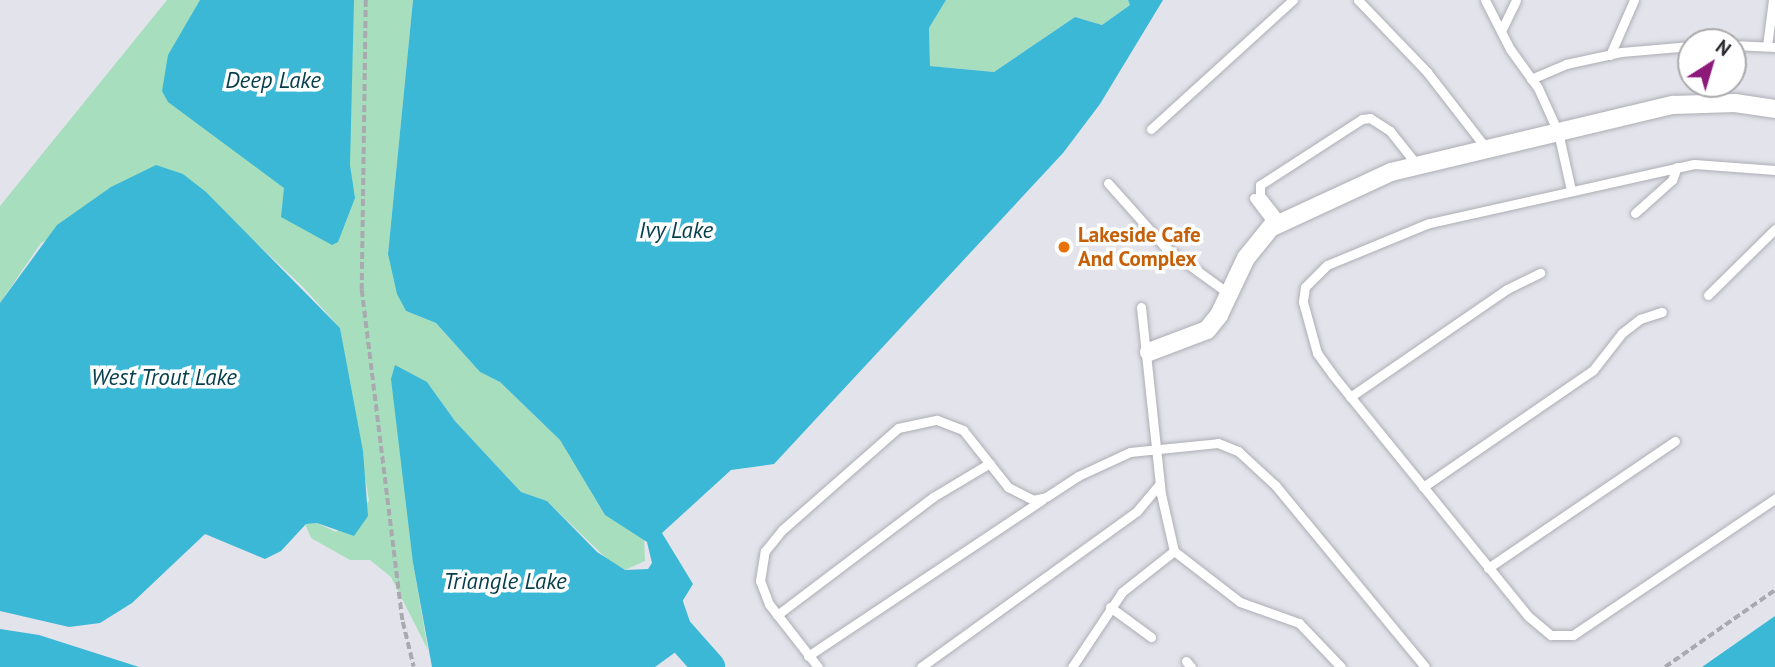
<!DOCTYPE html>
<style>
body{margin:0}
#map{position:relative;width:1775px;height:667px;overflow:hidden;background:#e3e3eb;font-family:"PT Sans",sans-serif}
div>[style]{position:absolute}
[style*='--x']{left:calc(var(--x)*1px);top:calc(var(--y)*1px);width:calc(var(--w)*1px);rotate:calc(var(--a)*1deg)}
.green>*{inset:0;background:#a7dfbe}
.water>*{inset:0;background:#3ab8d5}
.river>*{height:32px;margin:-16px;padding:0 16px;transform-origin:16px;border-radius:16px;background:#3ab8d5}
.path>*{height:3.5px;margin-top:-1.75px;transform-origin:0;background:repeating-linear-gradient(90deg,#a9a9b0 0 7px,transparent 0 10.5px)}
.roads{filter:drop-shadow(0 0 2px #adadb5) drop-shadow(0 0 2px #adadb5)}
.service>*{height:9px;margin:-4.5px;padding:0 4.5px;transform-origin:4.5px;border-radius:4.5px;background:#fff}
.minor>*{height:18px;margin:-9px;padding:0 9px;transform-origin:9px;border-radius:9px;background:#fff}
.dots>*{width:19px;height:19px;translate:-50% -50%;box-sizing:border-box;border:4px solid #fff;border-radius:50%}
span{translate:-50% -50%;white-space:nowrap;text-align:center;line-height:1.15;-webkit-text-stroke:7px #fff;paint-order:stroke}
.food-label{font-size:21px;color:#c56008;font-weight:700}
.left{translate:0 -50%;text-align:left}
.water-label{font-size:23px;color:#063f4b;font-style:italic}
.north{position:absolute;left:1677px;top:28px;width:70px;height:70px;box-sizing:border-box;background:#fff;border:2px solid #abaaac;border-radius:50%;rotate:37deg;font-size:19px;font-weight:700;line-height:28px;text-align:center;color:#2c2b2f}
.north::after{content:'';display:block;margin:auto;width:24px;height:32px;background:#8d1a7b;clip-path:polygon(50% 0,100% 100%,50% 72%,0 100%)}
</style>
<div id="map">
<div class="green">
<div style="clip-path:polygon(167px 0,413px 0,388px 254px,406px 311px,436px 323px,480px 372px,500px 382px,560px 440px,605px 515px,644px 539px,645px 561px,625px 570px,610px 562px,547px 501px,521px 492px,455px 421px,427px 382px,413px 563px,428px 650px,391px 577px,370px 560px,350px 560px,311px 538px,305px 524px,317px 523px,336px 532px,369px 501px,340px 328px,303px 287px,183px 174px,41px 243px,0 303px,0 206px)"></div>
<div style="clip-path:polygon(946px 0,1128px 0,1130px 5px,1102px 25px,1075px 17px,994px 72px,930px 66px,929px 28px)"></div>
</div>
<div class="water">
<div style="clip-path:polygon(200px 0,354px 0,350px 165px,355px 198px,338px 242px,332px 245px,281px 217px,284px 188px,168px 102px,162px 91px,168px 55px)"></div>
<div style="clip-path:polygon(413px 0,946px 0,929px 28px,930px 66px,994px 72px,1075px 17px,1102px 25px,1130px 5px,1128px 0,1163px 0,1100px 104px,1063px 153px,774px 464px,731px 470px,662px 533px,693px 584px,677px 610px,689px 635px,688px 643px,655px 667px,432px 667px,413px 563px,391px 379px,395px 365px,427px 382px,455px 421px,521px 492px,547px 501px,597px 552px,625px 570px,648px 569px,652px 563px,647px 542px,605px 515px,560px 440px,500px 382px,480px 372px,436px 323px,406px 311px,397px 294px,388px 254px)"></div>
<div style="clip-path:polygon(156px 165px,183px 174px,206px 192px,340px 328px,363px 451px,368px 516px,354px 536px,317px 523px,306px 524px,281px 551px,265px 559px,205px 534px,132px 603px,100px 623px,69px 627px,0 611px,0 303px,57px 225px,111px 187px)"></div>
<div style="clip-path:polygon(1775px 616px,1775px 667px,1702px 667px)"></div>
<div style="clip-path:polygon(0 629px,39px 635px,139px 667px,0 667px)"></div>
</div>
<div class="river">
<div style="--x:668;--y:607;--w:24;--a:71"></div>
<div style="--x:676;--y:630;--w:50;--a:48.3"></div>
</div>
<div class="path">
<div style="--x:366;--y:0;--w:290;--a:90.8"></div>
<div style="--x:362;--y:290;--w:335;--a:83"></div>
<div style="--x:403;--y:622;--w:46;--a:76.3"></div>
<div style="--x:1665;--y:667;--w:134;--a:-35"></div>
</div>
<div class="roads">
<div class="service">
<div style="--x:1358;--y:0;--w:100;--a:46.2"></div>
<div style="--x:1427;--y:72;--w:96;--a:52.2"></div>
<div style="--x:1485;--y:0;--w:55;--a:63"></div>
<div style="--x:1510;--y:49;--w:48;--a:54.3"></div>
<div style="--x:1538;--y:88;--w:48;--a:65.6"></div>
<div style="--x:1558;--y:132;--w:59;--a:77.4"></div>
<div style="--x:1501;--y:31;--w:34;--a:-64"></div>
<div style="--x:1733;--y:45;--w:42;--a:2.7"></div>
<div style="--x:1767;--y:46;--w:46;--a:-82.6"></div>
<div style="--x:1610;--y:55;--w:60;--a:-66.4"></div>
<div style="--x:1531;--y:79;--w:38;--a:-23"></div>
<div style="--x:1566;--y:64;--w:56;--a:-12.3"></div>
<div style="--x:1621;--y:52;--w:70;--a:-4.9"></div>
<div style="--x:1151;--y:129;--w:192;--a:-42.3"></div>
<div style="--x:1775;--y:170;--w:81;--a:-175.8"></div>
<div style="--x:1694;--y:164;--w:271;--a:167.4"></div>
<div style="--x:1429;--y:223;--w:110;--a:157.6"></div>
<div style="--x:1327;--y:265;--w:31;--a:135"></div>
<div style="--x:1305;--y:287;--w:15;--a:98"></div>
<div style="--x:1303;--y:302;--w:53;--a:74.6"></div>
<div style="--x:1317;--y:353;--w:26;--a:54"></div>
<div style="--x:1332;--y:374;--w:311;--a:51"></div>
<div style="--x:1528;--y:616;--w:30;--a:40"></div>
<div style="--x:1551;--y:635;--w:22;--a:0"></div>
<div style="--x:1573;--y:635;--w:244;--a:-34"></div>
<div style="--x:1108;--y:183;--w:87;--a:48.3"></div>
<div style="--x:1166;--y:248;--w:78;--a:36.1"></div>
<div style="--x:1254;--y:198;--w:35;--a:53"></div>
<div style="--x:1635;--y:213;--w:50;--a:-41.7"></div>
<div style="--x:1672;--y:180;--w:14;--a:-69"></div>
<div style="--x:1281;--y:222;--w:34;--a:-128"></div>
<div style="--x:1260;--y:195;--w:10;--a:-90"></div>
<div style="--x:1260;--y:185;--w:121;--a:-32.9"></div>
<div style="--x:1362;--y:119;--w:8;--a:-7"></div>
<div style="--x:1370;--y:118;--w:24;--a:33"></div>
<div style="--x:1390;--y:131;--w:43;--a:51.5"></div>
<div style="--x:1708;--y:295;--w:94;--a:-44.6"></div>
<div style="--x:1141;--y:307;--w:188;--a:83.9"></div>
<div style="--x:1161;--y:494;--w:58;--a:77.2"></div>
<div style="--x:1174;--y:551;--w:83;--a:37.7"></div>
<div style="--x:1240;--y:602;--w:63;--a:19.6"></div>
<div style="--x:1299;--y:623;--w:61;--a:46.3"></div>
<div style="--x:1350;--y:397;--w:191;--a:-34.5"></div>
<div style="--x:1507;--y:289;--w:37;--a:-26"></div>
<div style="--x:1423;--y:487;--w:206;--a:-34.5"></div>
<div style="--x:1593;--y:370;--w:47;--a:-51.9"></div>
<div style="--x:1622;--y:333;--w:23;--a:-38"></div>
<div style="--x:1640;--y:319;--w:23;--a:-18"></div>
<div style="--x:1488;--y:568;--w:226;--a:-34.2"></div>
<div style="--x:1110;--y:607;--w:51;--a:36.2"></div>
<div style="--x:777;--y:615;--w:196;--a:-37.1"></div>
<div style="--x:933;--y:497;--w:66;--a:-30.8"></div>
<div style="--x:808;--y:656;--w:281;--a:-33.7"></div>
<div style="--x:1186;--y:661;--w:8;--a:50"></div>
<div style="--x:818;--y:667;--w:80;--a:-127.9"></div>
<div style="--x:769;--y:604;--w:25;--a:-111"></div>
<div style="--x:760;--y:581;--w:30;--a:-81"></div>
<div style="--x:765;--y:551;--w:27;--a:-51"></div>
<div style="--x:782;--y:530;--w:154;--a:-41.3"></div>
<div style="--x:898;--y:428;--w:40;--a:-12"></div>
<div style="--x:937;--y:420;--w:28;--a:21"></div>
<div style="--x:963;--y:430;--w:73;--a:51.7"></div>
<div style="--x:1008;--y:487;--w:28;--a:27"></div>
<div style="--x:1033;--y:500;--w:13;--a:-13"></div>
<div style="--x:1046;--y:497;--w:38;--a:-33"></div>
<div style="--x:1078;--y:476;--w:57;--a:-24.8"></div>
<div style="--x:1130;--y:452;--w:88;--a:-5.8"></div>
<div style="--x:1218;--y:443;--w:22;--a:22"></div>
<div style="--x:1238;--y:451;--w:52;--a:42.6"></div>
<div style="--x:1276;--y:486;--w:234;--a:50.5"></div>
<div style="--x:921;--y:667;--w:266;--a:-35.8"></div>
<div style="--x:1137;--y:511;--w:35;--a:-50"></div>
<div style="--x:1072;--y:667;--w:90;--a:-56.3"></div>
<div style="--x:1122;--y:592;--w:66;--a:-38.3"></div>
</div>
<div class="minor">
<div style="--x:1149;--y:352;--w:62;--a:-20.8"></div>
<div style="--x:1207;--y:330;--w:19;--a:-51"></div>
<div style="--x:1219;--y:315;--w:63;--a:-64.7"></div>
<div style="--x:1246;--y:258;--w:38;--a:-51"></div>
<div style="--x:1270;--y:228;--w:133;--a:-24.8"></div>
<div style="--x:1391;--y:172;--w:290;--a:-13.4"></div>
<div style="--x:1673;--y:105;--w:62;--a:-1.8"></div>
<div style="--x:1735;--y:103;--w:40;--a:8.5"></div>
</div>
</div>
<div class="dots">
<div style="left:1064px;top:247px;background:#e8710a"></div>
</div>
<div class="food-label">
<span class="left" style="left:1078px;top:247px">Lakeside Cafe<br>And Complex</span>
</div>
<div class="water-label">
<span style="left:273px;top:80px">Deep Lake</span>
<span style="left:676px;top:230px">Ivy Lake</span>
<span style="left:164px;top:377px">West Trout Lake</span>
<span style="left:505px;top:581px">Triangle Lake</span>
</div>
<div class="north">N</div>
</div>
